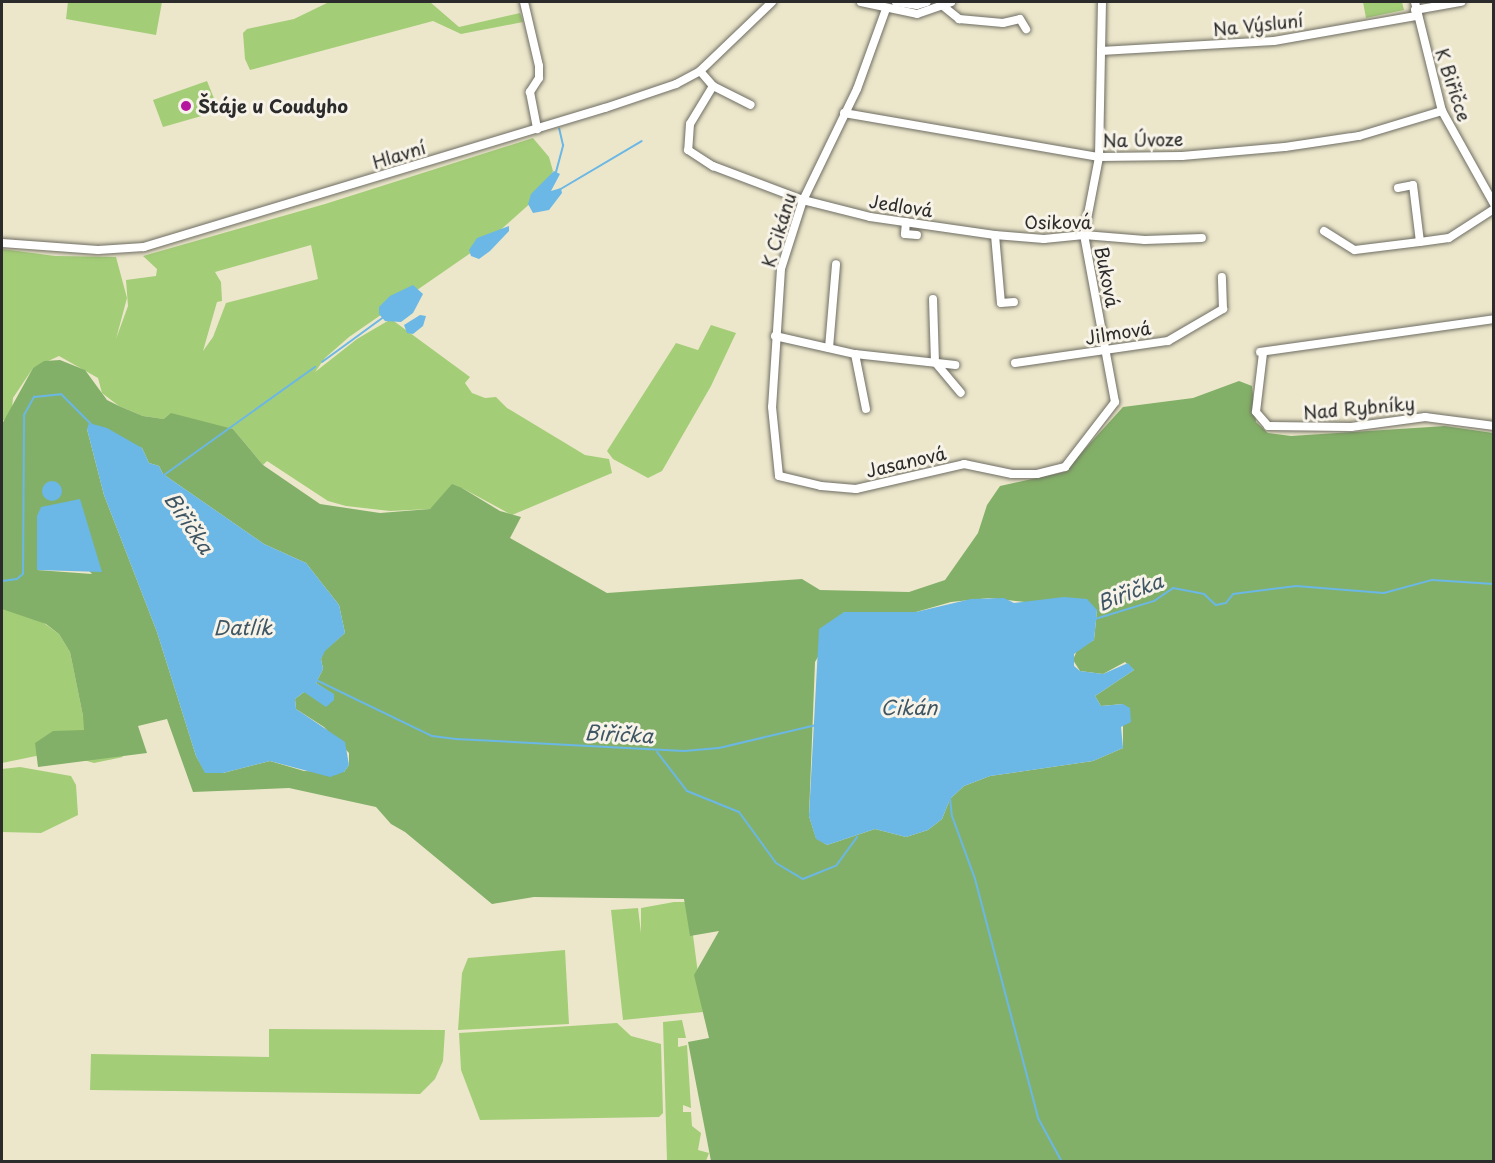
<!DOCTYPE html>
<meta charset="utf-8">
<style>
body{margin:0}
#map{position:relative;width:1495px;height:1163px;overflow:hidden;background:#ece7cb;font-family:"Playpen Sans",sans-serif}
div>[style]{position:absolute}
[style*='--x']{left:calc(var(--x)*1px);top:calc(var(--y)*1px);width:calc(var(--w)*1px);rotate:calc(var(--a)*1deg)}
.green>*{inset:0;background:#a4cd78}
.forest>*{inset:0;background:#83b068}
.water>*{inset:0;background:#6bb7e5}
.round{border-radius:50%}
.stream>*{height:2px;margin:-1px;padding:0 1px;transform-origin:1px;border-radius:1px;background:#6bb7e5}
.roads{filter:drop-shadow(0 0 2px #6f6d63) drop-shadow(0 0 2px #6f6d63)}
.minor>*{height:8px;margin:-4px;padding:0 4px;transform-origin:4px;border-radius:4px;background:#fff}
.dots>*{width:16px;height:16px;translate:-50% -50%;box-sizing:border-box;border:3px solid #f7f3e8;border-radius:50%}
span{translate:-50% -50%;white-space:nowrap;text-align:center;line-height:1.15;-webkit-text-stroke:6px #f7f3e8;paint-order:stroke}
.street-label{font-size:18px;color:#2b2b2b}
.poi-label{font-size:18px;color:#2b2b2b;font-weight:700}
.left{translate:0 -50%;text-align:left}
.water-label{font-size:20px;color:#3e5563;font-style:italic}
.frame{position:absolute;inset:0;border:3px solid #2b2b2b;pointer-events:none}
</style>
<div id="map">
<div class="green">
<div style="clip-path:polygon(68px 2px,162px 2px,156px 35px,66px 19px)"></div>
<div style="clip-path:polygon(329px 2px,430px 2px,459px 27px,520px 13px,523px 22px,461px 34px,433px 21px,250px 70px,245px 59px,243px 33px,247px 29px,294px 19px)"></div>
<div style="clip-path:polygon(1363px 2px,1402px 2px,1404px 10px,1366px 18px)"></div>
<div style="clip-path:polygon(207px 81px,219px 111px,163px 127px,153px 100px)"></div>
<div style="clip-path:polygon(evenodd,533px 138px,549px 157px,553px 171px,543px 192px,488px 241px,349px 337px,325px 358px,315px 372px,357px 339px,391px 319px,470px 377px,465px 383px,472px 393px,485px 398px,496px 397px,507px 408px,585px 455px,609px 459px,612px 473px,512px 515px,462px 488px,430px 509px,390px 511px,346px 506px,328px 501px,267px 461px,263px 465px,233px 429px,143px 416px,119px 406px,102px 393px,98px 378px,59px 356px,33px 368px,13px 398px,11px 417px,2px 421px,2px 249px,55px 256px,116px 257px,127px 298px,116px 339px,128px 306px,126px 280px,156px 276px,157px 269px,143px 256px,325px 204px,533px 138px,311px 245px,318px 279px,226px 303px,213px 337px,203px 351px,217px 302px,222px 301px,221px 282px,215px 272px,311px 245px)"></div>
<div style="clip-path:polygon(711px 325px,736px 333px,711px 386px,662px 471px,648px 478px,613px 459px,607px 451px,676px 343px,698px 350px)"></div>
<div style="clip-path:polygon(2px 606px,37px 618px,59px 634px,70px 652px,83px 716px,123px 757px,94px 763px,77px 758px,36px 756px,2px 763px)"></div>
<div style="clip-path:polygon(20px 767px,71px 776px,76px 785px,78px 815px,41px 833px,2px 832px,2px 769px)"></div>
<div style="clip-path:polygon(674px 902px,686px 902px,691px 920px,703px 1012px,623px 1020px,611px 910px,638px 908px,641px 933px,641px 908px)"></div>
<div style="clip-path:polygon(565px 950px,569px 1024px,458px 1030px,462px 973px,468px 958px)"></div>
<div style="clip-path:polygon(682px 1020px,686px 1038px,678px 1038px,678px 1047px,687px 1045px,691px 1108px,683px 1105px,683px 1112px,691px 1112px,692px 1126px,701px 1133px,698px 1150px,709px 1153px,706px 1161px,667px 1161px,663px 1022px)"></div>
<div style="clip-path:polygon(617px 1023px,631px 1036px,661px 1044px,663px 1113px,659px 1117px,480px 1120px,461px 1070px,459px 1033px)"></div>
<div style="clip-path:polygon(269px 1029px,445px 1030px,443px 1061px,435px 1079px,420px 1094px,90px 1090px,91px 1054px,269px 1057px)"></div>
</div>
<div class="forest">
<div style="clip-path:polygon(evenodd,60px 360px,85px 370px,107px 400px,119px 406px,143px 416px,164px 419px,171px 413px,233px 429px,263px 465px,320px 504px,380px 513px,430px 509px,452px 484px,462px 488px,500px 511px,521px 517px,510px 538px,607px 593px,802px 579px,820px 590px,909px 592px,945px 580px,978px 533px,987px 505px,1000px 486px,1064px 472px,1123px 407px,1193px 398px,1239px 381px,1252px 386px,1256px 422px,1268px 433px,1291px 436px,1445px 426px,1493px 433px,1493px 1161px,711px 1161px,688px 1042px,709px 1038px,694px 975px,719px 931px,690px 936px,684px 899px,534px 897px,492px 904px,405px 832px,391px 824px,376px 807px,289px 788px,193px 792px,167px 719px,138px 726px,147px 753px,38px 767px,35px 743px,53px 731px,84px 730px,83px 716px,70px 652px,59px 634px,46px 624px,2px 609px,2px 424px,33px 368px,44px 361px,60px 360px,87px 429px,142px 448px,149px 463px,159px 466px,163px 474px,264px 544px,306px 563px,339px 605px,345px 633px,324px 651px,321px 659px,323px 669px,316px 683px,333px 694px,304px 692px,295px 699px,296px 709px,324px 727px,349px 753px,349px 765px,344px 772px,304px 771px,270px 761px,223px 773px,205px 772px,196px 756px,157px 632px,104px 495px,87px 429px,60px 360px,37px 516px,92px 574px,37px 570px,37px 516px,60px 360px,989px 598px,1097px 610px,1094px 640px,1077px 650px,1073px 660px,1080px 671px,1103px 674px,1125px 662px,1134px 670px,1095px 696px,1101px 706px,1123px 704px,1123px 748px,1093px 761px,990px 776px,964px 786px,950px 799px,942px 819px,928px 830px,906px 837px,875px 829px,827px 845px,816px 838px,809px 816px,815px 662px,844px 612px,916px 612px,951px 602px,989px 598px)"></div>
</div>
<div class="water">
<div style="clip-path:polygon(554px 171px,560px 174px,551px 191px,561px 188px,562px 193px,549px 210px,533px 213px,528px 204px,531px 194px)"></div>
<div style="clip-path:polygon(509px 226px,509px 231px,490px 251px,479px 259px,471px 256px,469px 250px,477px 238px)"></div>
<div style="clip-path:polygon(413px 285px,423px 294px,413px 313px,401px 322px,385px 321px,379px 314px,379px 307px,390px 296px)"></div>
<div style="clip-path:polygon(420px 315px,426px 316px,423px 326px,413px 334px,407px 333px,404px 325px)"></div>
<div style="clip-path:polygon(89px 423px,107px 428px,142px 448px,149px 463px,159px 466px,163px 474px,264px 544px,306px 563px,339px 605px,345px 633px,325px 651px,321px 659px,323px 669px,316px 683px,334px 694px,334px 700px,326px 707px,304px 692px,295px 699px,296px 709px,345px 742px,349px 765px,344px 772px,330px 777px,270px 761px,223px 773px,205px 773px,196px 756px,157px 632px,104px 495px,87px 429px)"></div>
<div class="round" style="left:42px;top:481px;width:20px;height:20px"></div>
<div style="clip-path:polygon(80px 499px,102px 572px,37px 570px,37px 516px,41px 507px)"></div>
<div style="clip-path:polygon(1064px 597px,1087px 599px,1097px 610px,1094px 640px,1074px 654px,1074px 666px,1080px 671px,1103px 674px,1128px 663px,1134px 670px,1095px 696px,1101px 706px,1123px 704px,1130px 708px,1131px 722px,1121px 727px,1123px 748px,1093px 761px,990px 776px,964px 786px,950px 799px,942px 819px,928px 830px,906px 837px,875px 829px,827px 845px,816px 839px,809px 816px,819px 629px,844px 612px,916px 612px,971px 599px,1004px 598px,1014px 603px)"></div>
</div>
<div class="stream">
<div style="--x:556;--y:172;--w:28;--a:-75"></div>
<div style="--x:563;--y:145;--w:17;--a:-103"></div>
<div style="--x:559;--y:190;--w:96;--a:-30.6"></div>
<div style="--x:322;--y:362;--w:78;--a:-36.1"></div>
<div style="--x:164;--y:475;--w:186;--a:-35.6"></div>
<div style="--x:2;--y:581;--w:15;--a:-8"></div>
<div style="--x:17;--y:579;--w:8;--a:-40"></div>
<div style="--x:23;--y:574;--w:159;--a:-89.6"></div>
<div style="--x:24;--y:415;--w:21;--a:-61"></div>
<div style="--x:34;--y:397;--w:27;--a:-6"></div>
<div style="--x:61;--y:394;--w:42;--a:45"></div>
<div style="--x:1095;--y:619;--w:62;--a:-17"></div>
<div style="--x:1154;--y:601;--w:23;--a:-34"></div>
<div style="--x:1173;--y:588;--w:32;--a:11"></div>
<div style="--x:1204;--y:594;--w:16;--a:43"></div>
<div style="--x:1216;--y:605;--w:10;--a:-11"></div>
<div style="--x:1226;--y:603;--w:11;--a:-52"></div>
<div style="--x:1233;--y:594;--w:64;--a:-7.2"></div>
<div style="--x:1296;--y:586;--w:88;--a:4.5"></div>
<div style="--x:1384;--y:593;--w:50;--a:-15.2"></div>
<div style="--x:1432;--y:580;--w:62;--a:3.7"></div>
<div style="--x:316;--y:680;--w:129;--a:25.8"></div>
<div style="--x:432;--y:736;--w:24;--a:7"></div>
<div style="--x:456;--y:739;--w:228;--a:3"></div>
<div style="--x:684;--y:751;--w:35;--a:-5"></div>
<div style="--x:719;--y:748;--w:100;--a:-13.3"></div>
<div style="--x:657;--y:752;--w:49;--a:52.4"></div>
<div style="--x:687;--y:791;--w:56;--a:22"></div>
<div style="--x:739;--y:812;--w:63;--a:54"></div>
<div style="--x:776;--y:863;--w:31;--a:31"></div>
<div style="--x:803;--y:879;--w:35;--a:-22"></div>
<div style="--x:836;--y:866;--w:36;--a:-54"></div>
<div style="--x:950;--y:798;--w:18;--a:84"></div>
<div style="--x:952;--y:816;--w:67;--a:69.9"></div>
<div style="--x:975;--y:879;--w:247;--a:75.2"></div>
<div style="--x:1038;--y:1118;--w:50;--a:61.4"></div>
</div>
<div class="roads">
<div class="minor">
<div style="--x:524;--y:2;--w:66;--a:76.8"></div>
<div style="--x:539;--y:66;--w:12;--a:90"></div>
<div style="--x:539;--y:78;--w:17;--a:123"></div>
<div style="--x:530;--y:92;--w:38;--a:79"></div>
<div style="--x:861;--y:2;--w:57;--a:12.1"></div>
<div style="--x:917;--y:14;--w:36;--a:-19"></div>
<div style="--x:896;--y:2;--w:21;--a:8"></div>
<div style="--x:917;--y:5;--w:10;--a:-17"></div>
<div style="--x:1415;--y:2;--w:112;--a:76.1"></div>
<div style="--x:1442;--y:111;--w:107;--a:60.8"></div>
<div style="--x:943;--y:6;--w:21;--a:39"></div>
<div style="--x:959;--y:19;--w:44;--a:5.2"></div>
<div style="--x:1003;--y:23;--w:17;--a:-13"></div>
<div style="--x:1020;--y:19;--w:12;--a:59"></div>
<div style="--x:886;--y:9;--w:85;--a:109.9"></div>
<div style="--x:857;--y:89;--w:123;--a:115.9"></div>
<div style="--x:803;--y:200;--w:72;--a:107.7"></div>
<div style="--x:781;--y:269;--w:138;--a:93.7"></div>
<div style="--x:772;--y:407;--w:69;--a:84.2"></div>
<div style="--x:779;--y:476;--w:43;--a:13.4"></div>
<div style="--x:821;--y:486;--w:35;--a:5"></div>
<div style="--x:856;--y:489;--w:111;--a:-13"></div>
<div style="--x:964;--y:464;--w:49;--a:11.8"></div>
<div style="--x:1012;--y:474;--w:25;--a:0"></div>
<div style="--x:1037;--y:474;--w:29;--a:-14"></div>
<div style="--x:1065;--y:467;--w:82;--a:-52.4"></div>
<div style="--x:1115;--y:402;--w:170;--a:-100.5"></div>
<div style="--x:1084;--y:235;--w:79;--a:-79.1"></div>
<div style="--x:1099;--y:157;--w:155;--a:-88.9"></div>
<div style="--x:1415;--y:10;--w:47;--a:-9.9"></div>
<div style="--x:1101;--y:51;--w:173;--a:-3.3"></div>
<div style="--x:1274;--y:41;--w:144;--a:-10"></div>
<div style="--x:700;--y:71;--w:20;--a:49"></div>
<div style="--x:713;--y:86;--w:44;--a:121.2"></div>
<div style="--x:690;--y:124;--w:26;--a:94"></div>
<div style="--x:688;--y:150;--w:30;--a:33"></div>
<div style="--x:713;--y:166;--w:96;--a:20.7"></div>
<div style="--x:803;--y:200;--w:69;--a:14.2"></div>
<div style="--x:870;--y:217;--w:126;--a:8.2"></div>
<div style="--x:995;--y:235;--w:49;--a:4.7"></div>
<div style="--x:1044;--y:239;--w:40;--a:-5.7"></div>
<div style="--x:1084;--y:235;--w:61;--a:4.7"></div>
<div style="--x:1145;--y:240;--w:57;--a:-2"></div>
<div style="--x:713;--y:86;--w:42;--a:26.6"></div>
<div style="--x:844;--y:113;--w:259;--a:9.8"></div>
<div style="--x:1099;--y:157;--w:83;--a:-0.7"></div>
<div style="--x:1182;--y:156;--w:103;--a:-5"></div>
<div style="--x:1285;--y:147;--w:75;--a:-8.5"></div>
<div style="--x:1359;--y:136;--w:87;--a:-16.8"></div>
<div style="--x:1398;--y:188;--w:15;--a:-11"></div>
<div style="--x:1413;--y:185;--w:57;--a:83"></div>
<div style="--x:906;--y:222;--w:12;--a:95"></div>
<div style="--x:905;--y:234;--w:12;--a:5"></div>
<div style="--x:1324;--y:231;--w:36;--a:32"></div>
<div style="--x:1355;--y:250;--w:65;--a:-7"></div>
<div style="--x:1420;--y:242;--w:29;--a:-8"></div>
<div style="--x:1449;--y:238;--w:54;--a:-32.8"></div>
<div style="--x:995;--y:235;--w:68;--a:85"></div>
<div style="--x:1001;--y:303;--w:13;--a:-4"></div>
<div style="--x:2;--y:243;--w:96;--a:4.2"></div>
<div style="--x:98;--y:250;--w:46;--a:-3.7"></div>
<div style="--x:144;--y:247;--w:481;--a:-16.8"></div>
<div style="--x:605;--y:108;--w:75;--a:-18.7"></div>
<div style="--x:676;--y:84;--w:27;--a:-28"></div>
<div style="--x:700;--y:71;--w:100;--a:-43.8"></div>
<div style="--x:933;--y:299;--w:62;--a:88.2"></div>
<div style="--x:775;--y:336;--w:82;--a:12.7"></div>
<div style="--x:855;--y:354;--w:101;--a:6.3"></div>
<div style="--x:829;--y:348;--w:84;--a:-85.2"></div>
<div style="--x:1260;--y:352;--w:236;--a:-8"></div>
<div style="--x:1263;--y:353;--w:59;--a:96.8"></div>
<div style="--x:1256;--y:412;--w:18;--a:49"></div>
<div style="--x:1268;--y:426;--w:83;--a:0.7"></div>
<div style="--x:1351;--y:427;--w:75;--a:-7.7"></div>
<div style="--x:1425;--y:417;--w:70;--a:7.4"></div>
<div style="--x:855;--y:354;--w:56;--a:78.7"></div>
<div style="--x:935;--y:362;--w:40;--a:50"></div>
<div style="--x:1015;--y:363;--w:155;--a:-8.2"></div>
<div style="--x:1168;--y:341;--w:64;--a:-30.2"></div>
<div style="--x:1223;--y:309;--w:32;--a:-92"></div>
</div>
</div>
<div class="dots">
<div style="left:186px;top:106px;background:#b5179e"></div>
</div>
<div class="street-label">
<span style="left:1258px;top:25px;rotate:-6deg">Na Výsluní</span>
<span style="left:1453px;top:85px;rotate:72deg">K Biřičce</span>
<span style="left:1143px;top:140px;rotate:-1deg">Na Úvoze</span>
<span style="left:399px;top:155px;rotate:-17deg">Hlavní</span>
<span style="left:901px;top:206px;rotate:9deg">Jedlová</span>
<span style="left:1058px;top:222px">Osiková</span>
<span style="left:779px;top:230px;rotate:-73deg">K Cikánu</span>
<span style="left:1107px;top:277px;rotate:79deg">Buková</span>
<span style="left:1118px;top:333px;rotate:-9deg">Jilmová</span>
<span style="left:1359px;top:408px;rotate:-5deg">Nad Rybníky</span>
<span style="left:906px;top:462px;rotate:-13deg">Jasanová</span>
</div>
<div class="poi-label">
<span class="left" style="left:198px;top:106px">Štáje u Coudyho</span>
</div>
<div class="water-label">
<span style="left:189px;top:523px;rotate:56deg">Biřička</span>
<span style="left:1130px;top:592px;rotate:-21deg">Biřička</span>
<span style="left:243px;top:627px">Datlík</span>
<span style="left:909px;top:707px">Cikán</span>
<span style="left:619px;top:734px;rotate:3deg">Biřička</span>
</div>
<div class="frame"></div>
</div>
